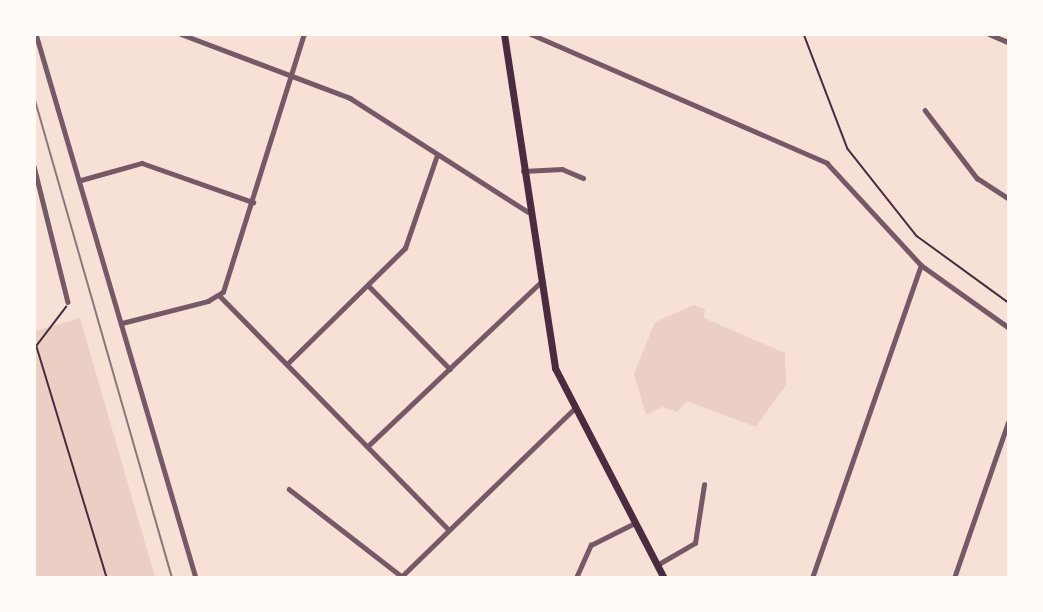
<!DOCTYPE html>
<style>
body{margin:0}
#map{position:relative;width:1043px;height:612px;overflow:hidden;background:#f7e1d7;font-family:Lato,sans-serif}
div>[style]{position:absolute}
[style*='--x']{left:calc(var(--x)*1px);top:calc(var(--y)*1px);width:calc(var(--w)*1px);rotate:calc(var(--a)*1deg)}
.green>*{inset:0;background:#ebcfc5}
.path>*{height:1.5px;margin:-0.75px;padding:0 0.75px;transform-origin:0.75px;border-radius:0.75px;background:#4a2c40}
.minor>*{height:4.5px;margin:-2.25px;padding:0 2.25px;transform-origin:2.25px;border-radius:2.25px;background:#755966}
.tertiary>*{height:5px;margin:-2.5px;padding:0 2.5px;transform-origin:2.5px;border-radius:2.5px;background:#755966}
.primary>*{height:7px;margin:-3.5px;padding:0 3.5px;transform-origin:3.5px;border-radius:3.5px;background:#4a2c40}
.rail>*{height:2px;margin:-1px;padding:0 1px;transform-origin:1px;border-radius:1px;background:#8f747c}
span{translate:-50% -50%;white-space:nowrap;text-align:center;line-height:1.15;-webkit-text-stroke:6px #fffaf5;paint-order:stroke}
.frame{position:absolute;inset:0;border:36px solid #fffaf5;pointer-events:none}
</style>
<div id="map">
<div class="green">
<div style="clip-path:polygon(694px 305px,705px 309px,704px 318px,785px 353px,786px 385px,756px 427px,687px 401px,677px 412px,662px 407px,646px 415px,634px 374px,655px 322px)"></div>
<div style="clip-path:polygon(80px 318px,155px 577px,35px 578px,35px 331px)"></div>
</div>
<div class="path">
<div style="--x:804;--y:34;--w:123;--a:69.1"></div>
<div style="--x:848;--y:149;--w:111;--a:51.6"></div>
<div style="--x:917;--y:236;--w:112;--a:36"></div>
<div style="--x:37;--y:347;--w:241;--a:73.1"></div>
<div style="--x:34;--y:349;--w:53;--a:-52.7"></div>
</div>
<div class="minor">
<div style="--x:36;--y:34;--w:567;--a:73.61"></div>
<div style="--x:181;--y:34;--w:181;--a:20.7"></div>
<div style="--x:350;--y:98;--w:211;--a:32.6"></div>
<div style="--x:531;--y:34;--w:323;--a:23.5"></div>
<div style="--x:827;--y:163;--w:139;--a:47.3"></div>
<div style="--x:921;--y:265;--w:107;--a:35.5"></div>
<div style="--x:989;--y:34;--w:21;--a:23"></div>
<div style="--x:925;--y:110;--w:86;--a:52.6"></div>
<div style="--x:977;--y:178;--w:37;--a:33"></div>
<div style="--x:34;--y:166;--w:140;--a:76"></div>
<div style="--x:523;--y:171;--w:39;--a:-3"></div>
<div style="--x:562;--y:169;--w:23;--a:23"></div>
<div style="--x:81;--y:180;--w:63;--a:-15.6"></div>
<div style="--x:142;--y:163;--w:118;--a:19.4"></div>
<div style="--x:369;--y:286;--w:116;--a:45.7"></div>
<div style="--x:220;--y:296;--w:327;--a:45.6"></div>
<div style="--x:122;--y:323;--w:89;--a:-14.3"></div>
<div style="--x:208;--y:301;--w:17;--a:-31"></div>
<div style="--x:223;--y:292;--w:270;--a:-72.6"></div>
<div style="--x:288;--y:363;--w:164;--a:-44.5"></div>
<div style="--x:405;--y:248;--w:98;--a:-71"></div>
<div style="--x:368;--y:446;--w:237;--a:-43.5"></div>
<div style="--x:289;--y:489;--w:142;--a:37.8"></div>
<div style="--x:657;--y:565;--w:44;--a:-30.1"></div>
<div style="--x:695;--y:543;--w:59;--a:-81.2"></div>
<div style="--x:400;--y:578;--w:243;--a:-44.2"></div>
<div style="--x:576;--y:578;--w:36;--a:-66"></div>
<div style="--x:591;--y:545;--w:49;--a:-26.6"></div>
<div style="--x:812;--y:578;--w:331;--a:-70.8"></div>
</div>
<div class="tertiary">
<div style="--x:954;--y:578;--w:165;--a:-70.9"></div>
</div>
<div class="primary">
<div style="--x:504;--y:34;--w:338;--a:81.3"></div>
<div style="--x:555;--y:368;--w:237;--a:62.6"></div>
</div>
<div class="rail">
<div style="--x:34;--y:97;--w:500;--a:73.99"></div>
</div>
<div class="frame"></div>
</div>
